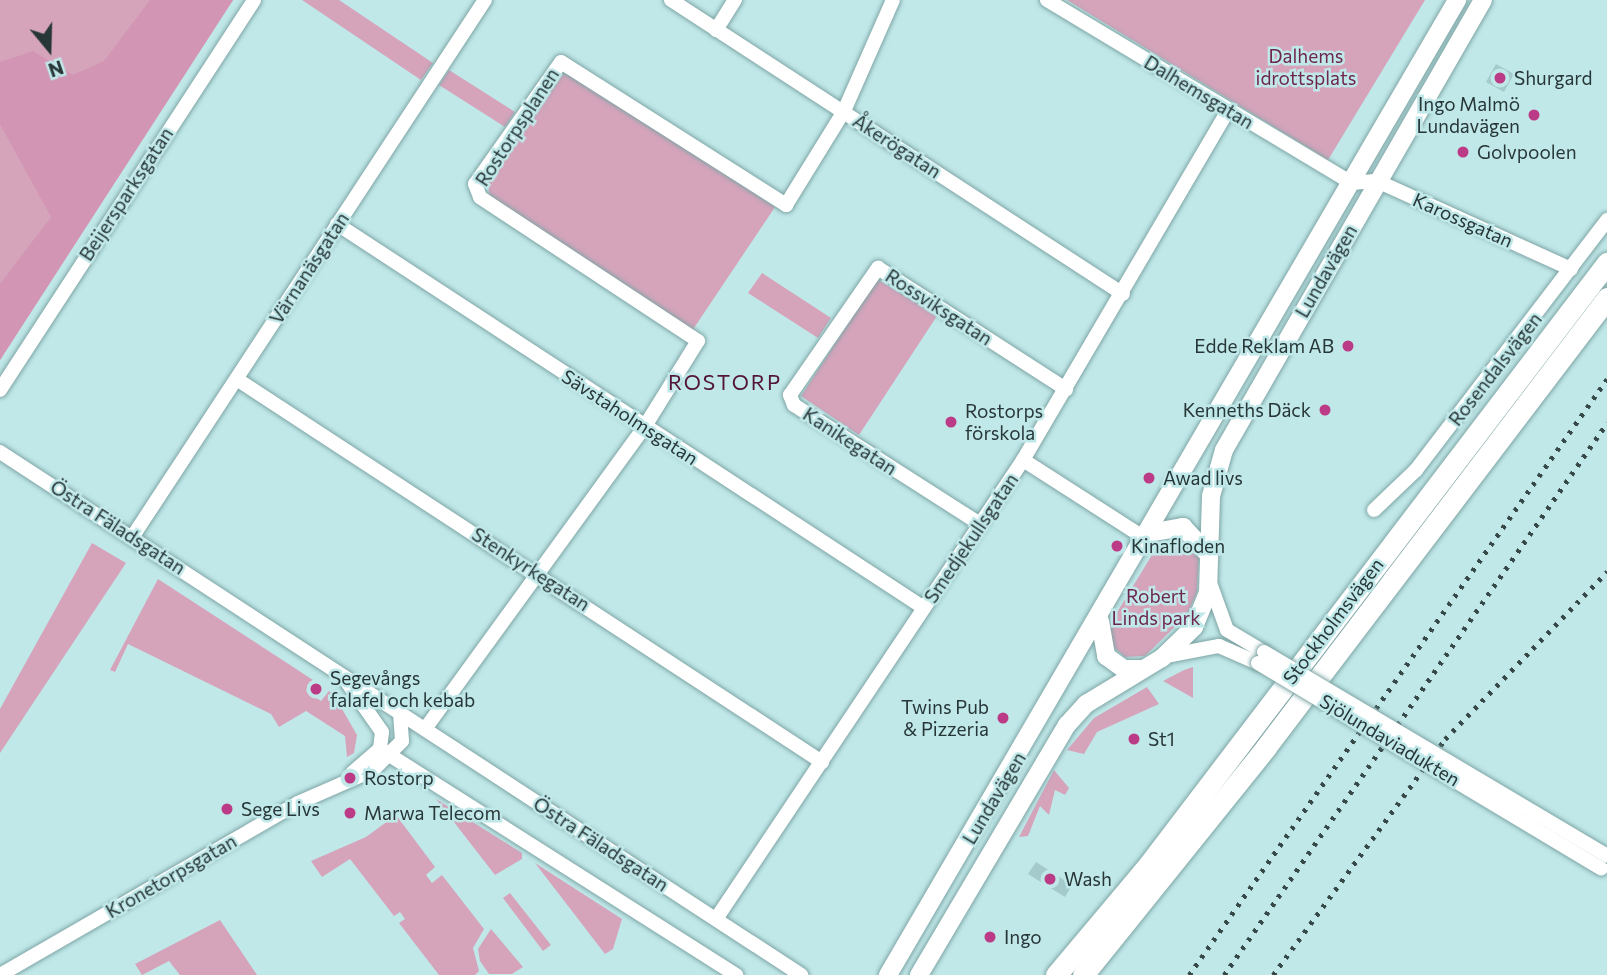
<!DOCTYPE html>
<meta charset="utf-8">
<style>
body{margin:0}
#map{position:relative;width:1607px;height:975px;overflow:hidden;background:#c1e8e9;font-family:Commissioner,sans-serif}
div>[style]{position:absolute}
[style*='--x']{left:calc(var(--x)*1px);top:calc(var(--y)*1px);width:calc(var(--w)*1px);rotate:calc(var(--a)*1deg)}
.green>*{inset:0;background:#d5a4bb}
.forest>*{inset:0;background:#d295b3}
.building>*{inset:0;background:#a4cacb}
.roads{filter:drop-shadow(0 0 2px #7fa5a5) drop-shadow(0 0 2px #7fa5a5)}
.minor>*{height:14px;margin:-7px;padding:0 7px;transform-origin:7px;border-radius:7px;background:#fff}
.major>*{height:18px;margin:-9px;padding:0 9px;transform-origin:9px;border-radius:9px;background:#fff}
.highway>*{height:21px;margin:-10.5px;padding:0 10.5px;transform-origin:10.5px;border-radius:10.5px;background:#fff}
.rail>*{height:4.5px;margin-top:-2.25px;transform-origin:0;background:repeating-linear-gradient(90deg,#374849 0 3.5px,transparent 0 10.5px)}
.bridges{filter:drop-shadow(0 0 2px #7fa5a5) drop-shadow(0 0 2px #7fa5a5)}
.minor-bridge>*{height:14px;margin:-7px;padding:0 7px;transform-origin:7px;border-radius:7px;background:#fff}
.dots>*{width:19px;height:19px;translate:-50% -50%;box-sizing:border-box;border:4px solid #c1e8e9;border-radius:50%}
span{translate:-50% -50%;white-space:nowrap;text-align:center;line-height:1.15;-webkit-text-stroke:5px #c1e8e9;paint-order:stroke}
.park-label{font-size:19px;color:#6e264f}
.poi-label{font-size:19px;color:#273637}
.left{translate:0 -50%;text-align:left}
.right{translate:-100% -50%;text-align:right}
.street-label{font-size:19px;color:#273637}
.neighbourhood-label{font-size:21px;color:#521539;letter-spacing:2px}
.north{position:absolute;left:14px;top:14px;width:70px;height:70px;-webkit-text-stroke:5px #c1e8e9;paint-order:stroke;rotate:161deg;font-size:19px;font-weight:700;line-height:28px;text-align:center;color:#273637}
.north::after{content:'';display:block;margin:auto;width:24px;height:32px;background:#273637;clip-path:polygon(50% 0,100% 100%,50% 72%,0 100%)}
</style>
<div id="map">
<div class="green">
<div style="clip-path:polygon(0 0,233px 0,0 360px)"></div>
<div style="clip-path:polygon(302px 0,339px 0,433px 63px,421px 80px)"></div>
<div style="clip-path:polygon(1067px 0,1425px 0,1328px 160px)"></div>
<div style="clip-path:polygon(449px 70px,515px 112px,505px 127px,439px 85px)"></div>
<div style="clip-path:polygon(570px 72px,775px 207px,692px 331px,490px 198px,487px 181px,558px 76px)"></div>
<div style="clip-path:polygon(762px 273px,831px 318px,818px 338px,748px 293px)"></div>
<div style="clip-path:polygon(877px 279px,937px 316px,859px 435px,801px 396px)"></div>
<div style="clip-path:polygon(1181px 537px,1199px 555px,1197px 592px,1187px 615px,1145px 656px,1125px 657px,1110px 644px,1110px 624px,1158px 545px)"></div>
<div style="clip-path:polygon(92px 543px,126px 563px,0 753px,0 709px)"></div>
<div style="clip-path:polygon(158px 579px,313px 680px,306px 691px,321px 701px,329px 691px,334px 695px,357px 735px,354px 753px,347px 757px,345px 736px,306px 711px,279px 727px,271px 714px,128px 644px,115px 672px,110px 670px)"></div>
<div style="clip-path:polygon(1193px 667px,1193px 698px,1163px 681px,1184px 670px)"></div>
<div style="clip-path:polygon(1147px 687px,1159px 704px,1097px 732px,1084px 754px,1067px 750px,1094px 718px)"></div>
<div style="clip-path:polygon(1054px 770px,1069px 788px,1065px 795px,1055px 790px,1049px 815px,1040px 806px,1028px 836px,1019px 837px)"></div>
<div style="clip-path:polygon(436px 799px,522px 853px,522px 859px,495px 875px)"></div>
<div style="clip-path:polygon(396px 815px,435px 867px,426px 875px,432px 883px,442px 875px,484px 929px,473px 948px,479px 971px,475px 975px,439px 975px,399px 923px,405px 919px,400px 912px,394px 916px,350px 859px,322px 877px,311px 861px,366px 837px)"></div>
<div style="clip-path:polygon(535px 863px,622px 919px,613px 949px,605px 954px)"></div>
<div style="clip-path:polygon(510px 893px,551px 945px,543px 951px,503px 898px)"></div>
<div style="clip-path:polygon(220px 920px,257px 975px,180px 975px,169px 961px,142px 975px,135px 964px)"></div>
<div style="clip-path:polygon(491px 929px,523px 967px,512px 974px,489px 974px,480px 961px,478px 949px)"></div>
</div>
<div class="forest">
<div style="clip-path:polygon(150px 0,233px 0,0 360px,0 284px,51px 217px,0 124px,0 62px,33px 51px,73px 75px,104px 61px)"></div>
</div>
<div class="building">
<div style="clip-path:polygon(1496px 64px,1514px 74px,1504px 92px,1486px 82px)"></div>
<div style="clip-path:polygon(1036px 862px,1072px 885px,1065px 897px,1028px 874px)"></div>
</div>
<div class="roads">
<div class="minor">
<div style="--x:671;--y:0;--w:539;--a:33.04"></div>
<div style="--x:1047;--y:0;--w:356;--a:31"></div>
<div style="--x:1352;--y:183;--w:25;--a:-5"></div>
<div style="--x:1377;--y:181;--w:213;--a:24.4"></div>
<div style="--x:716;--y:30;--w:36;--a:-58"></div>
<div style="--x:337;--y:224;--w:701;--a:33.19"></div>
<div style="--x:238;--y:380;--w:698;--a:33.19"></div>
<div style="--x:0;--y:390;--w:465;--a:-56.9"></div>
<div style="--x:0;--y:452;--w:957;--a:33.14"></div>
<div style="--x:1023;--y:460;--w:146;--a:32.7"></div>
<div style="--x:1374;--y:510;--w:58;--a:-43.6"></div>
<div style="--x:1416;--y:470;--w:315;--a:-52.6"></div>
<div style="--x:980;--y:524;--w:221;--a:-147.4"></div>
<div style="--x:794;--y:405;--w:11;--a:-112"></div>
<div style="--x:790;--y:395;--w:155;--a:-55.3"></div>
<div style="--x:878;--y:268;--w:224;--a:32.8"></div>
<div style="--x:133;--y:536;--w:641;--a:-56.71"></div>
<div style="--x:1210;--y:583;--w:50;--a:70.1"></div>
<div style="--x:1227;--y:630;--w:43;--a:30.7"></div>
<div style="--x:1166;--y:656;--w:54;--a:-10.7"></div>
<div style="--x:1219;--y:646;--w:43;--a:23.6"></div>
<div style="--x:347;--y:682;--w:61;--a:55"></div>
<div style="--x:382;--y:732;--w:17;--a:97"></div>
<div style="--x:380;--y:749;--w:422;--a:32.4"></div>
<div style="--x:425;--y:729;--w:374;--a:-54"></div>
<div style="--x:645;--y:426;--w:100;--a:-58.1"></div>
<div style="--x:698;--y:341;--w:261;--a:-146.6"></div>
<div style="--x:480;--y:197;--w:14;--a:-111"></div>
<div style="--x:475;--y:184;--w:149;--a:-54.8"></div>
<div style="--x:561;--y:62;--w:267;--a:32.4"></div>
<div style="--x:786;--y:205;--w:110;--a:-58.3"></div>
<div style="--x:844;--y:111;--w:121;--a:-66.2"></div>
<div style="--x:352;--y:773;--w:37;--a:-41"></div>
<div style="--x:716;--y:919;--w:552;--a:-56.22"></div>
<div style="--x:1023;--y:460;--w:406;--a:-59.6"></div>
<div style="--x:0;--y:975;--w:344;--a:-30"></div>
<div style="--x:298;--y:803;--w:82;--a:-23.7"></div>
<div style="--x:373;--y:770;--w:41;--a:-45"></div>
<div style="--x:402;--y:741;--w:26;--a:-94"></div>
</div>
<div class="major">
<div style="--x:1149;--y:533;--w:35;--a:-10"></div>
<div style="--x:1183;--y:527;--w:35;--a:47"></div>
<div style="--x:1100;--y:621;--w:36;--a:80"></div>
<div style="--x:1106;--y:656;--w:22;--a:36"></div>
<div style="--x:1124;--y:669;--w:17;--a:0"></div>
<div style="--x:888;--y:975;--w:1129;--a:-59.73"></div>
<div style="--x:919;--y:975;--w:291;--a:-59.4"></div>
<div style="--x:1067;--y:725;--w:28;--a:-48"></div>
<div style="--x:1086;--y:704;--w:89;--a:-31.2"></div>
<div style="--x:1162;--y:658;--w:45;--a:-44.1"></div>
<div style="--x:1194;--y:627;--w:38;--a:-68"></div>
<div style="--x:1208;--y:592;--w:96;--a:-88.2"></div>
<div style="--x:1211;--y:496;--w:48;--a:-74.2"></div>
<div style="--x:1224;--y:450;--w:519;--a:-60.08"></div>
</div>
<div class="highway">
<div style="--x:1056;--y:975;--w:145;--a:-50"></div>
<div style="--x:1149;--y:864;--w:756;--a:-52.69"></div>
<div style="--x:1083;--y:975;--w:292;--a:-51.2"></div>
<div style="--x:1266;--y:747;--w:564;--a:-52.78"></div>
</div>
</div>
<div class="rail">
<div style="--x:1189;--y:975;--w:728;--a:-54.96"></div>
<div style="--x:1224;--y:975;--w:672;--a:-55.25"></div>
<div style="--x:1273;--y:975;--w:292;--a:-53.9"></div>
<div style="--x:1445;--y:739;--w:233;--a:-45.9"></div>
</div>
<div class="bridges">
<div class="minor-bridge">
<div style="--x:1264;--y:652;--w:399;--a:30.7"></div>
<div style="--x:1258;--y:663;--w:400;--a:30.9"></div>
</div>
</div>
<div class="dots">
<div style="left:1500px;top:78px;background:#bc3b86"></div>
<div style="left:1534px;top:115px;background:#bc3b86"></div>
<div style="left:1463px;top:152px;background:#bc3b86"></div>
<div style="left:1348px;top:346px;background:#bc3b86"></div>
<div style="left:1325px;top:410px;background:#bc3b86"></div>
<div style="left:951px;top:422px;background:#bc3b86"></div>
<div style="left:1149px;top:478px;background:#bc3b86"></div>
<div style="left:1117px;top:546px;background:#bc3b86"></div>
<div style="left:316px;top:689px;background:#bc3b86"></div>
<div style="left:1003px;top:718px;background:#bc3b86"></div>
<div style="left:1134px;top:739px;background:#bc3b86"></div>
<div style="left:350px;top:778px;background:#bc3b86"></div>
<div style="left:227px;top:809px;background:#bc3b86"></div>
<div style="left:350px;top:813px;background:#bc3b86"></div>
<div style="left:1050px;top:879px;background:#bc3b86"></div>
<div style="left:990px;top:937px;background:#bc3b86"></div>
</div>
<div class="park-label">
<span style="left:1306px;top:67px">Dalhems<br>idrottsplats</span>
<span style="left:1156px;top:607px">Robert<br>Linds park</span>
</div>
<div class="poi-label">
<span class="left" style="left:1514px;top:78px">Shurgard</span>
<span class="right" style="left:1520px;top:115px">Ingo Malmö<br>Lundavägen</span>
<span class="left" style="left:1477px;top:152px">Golvpoolen</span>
<span class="right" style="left:1334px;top:346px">Edde Reklam AB</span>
<span class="right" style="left:1311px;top:410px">Kenneths Däck</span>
<span class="left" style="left:965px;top:422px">Rostorps<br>förskola</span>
<span class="left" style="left:1163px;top:478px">Awad livs</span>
<span class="left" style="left:1131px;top:546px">Kinafloden</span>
<span class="left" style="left:330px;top:689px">Segevångs<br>falafel och kebab</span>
<span class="right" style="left:989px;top:718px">Twins Pub<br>&amp; Pizzeria</span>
<span class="left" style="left:1148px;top:739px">St1</span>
<span class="left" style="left:364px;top:778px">Rostorp</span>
<span class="left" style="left:241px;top:809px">Sege Livs</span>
<span class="left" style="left:364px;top:813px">Marwa Telecom</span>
<span class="left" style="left:1064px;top:879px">Wash</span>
<span class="left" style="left:1004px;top:937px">Ingo</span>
</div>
<div class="street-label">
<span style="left:1199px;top:92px;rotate:31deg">Dalhemsgatan</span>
<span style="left:517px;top:127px;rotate:-57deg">Rostorpsplanen</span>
<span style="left:897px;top:146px;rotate:33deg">Åkerögatan</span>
<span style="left:126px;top:194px;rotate:-57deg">Beijersparksgatan</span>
<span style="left:1463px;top:220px;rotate:24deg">Karossgatan</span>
<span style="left:309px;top:268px;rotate:-57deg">Värnanäsgatan</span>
<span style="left:1326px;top:271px;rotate:-60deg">Lundavägen</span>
<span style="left:939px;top:307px;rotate:33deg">Rossviksgatan</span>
<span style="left:1495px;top:369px;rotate:-52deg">Rosendalsvägen</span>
<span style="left:630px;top:417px;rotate:33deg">Sävstaholmsgatan</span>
<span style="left:850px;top:441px;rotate:33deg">Kanikegatan</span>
<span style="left:118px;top:527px;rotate:33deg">Östra Fäladsgatan</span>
<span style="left:971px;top:538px;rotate:-56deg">Smedjekullsgatan</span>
<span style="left:531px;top:569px;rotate:33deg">Stenkyrkegatan</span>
<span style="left:1333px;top:621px;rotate:-53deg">Stockholmsvägen</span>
<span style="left:1390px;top:740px;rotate:31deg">Sjölundaviadukten</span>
<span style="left:994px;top:798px;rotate:-59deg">Lundavägen</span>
<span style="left:601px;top:844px;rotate:33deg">Östra Fäladsgatan</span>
<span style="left:171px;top:876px;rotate:-30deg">Kronetorpsgatan</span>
</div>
<div class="neighbourhood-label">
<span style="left:725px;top:382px">ROSTORP</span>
</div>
<div class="north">N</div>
</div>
